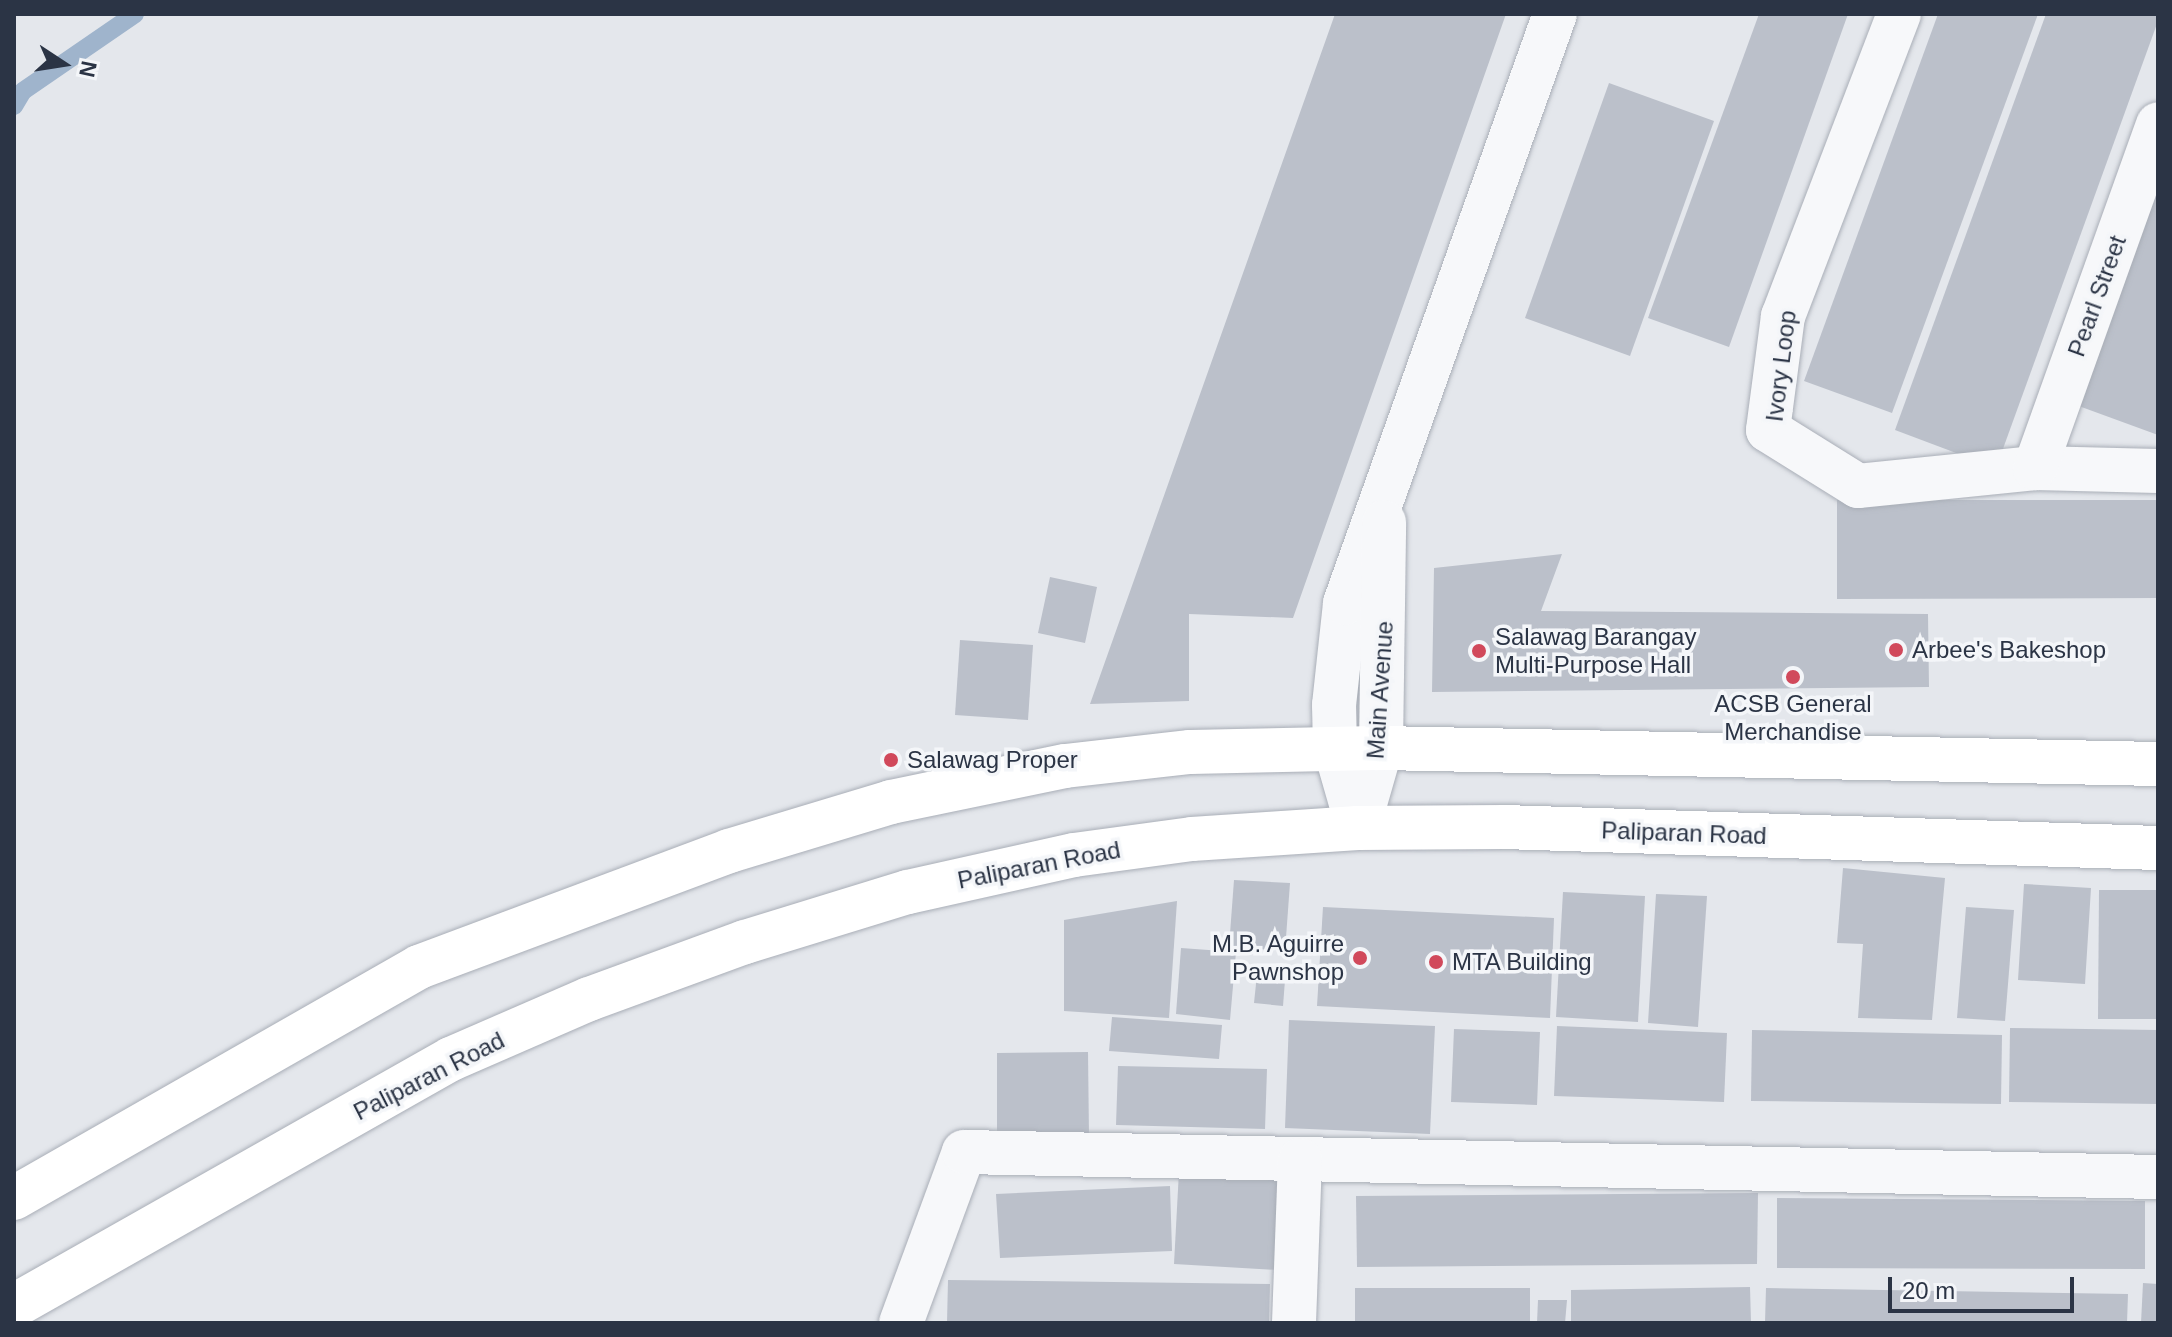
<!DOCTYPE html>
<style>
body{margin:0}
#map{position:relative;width:2172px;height:1337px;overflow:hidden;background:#e4e7ec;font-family:Arial,sans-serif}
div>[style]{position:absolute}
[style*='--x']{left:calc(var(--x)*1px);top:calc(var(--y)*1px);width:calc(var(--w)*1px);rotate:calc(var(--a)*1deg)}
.stream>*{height:18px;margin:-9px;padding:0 9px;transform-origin:9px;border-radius:9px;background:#9fb4cc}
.building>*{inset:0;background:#bbc0ca}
.roads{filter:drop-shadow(0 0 2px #a9aeb7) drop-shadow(0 0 2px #a9aeb7)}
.minor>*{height:44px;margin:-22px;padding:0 22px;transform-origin:22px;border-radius:22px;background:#f7f8fa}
.primary>*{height:44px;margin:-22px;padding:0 22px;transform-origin:22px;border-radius:22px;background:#fff}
.dots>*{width:22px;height:22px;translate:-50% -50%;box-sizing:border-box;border:4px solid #f4f6f9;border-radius:50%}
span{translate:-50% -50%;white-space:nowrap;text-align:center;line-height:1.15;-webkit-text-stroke:7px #f4f6f9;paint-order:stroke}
.street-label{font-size:24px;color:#2b3445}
.poi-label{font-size:24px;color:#2b3445}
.left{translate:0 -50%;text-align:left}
.right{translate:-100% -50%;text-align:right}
.frame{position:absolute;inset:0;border:16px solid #2b3445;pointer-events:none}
.north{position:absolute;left:24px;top:24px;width:80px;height:80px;-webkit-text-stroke:6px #f4f6f9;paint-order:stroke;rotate:102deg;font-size:22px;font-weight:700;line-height:32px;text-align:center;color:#2b3445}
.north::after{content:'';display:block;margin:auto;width:28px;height:36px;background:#2b3445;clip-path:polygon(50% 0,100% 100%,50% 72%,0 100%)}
.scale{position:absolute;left:1888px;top:1277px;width:186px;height:36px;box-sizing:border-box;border:4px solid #2b3445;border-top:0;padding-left:10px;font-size:24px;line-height:28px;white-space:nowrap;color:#2b3445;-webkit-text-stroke:6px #f4f6f9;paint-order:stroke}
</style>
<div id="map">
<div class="stream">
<div style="--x:14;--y:106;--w:17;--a:-59"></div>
<div style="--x:23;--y:91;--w:136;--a:-34.5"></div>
</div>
<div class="building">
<div style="clip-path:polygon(1335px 14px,1506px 14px,1293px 618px,1189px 614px,1189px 701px,1090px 704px)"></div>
<div style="clip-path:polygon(1759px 14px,1848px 14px,1729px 347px,1648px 318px)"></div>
<div style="clip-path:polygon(1938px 14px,2038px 14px,1892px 413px,1804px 381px)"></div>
<div style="clip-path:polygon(2046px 14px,2158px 14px,2158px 21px,1996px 468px,1895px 430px)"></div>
<div style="clip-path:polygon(1609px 83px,1714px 121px,1630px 356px,1525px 318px)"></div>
<div style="clip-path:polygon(2158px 180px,2158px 435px,2076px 405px)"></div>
<div style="clip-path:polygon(1837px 500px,2158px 500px,2158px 598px,1837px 599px)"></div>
<div style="clip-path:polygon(1562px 554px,1541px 611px,1928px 614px,1929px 687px,1432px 692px,1434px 568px)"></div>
<div style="clip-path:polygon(1050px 577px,1097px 587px,1085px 643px,1038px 633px)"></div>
<div style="clip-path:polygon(960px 640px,1033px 645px,1028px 720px,955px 715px)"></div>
<div style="clip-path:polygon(1843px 868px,1945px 878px,1932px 1020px,1858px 1018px,1863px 944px,1837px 943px)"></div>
<div style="clip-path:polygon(1234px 880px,1290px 883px,1285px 951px,1229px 947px)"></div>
<div style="clip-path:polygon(2024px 884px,2091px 888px,2085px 984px,2018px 980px)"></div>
<div style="clip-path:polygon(2099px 890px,2158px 890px,2158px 1019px,2098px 1019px)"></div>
<div style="clip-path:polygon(1563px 892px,1645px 896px,1638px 1022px,1556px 1017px)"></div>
<div style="clip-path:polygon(1656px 894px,1707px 896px,1698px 1027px,1648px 1023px)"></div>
<div style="clip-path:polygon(1177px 901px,1169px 1018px,1064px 1011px,1064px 920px)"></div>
<div style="clip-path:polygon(1323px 907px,1554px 918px,1550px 1018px,1317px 1006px)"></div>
<div style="clip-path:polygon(1966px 907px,2014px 910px,2005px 1021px,1957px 1018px)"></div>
<div style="clip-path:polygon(1181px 948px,1236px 952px,1230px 1020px,1176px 1014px)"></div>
<div style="clip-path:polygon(1258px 965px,1286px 967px,1283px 1006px,1254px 1003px)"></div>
<div style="clip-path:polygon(1112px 1017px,1222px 1025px,1219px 1059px,1109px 1051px)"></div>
<div style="clip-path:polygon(1289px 1020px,1435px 1026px,1430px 1134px,1285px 1128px)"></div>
<div style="clip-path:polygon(1557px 1026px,1727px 1033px,1724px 1102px,1554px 1096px)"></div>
<div style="clip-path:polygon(2010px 1028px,2158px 1030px,2158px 1104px,2009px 1102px)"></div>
<div style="clip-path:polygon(1454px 1029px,1540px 1032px,1537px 1105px,1451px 1102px)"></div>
<div style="clip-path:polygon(1752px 1030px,2002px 1035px,2001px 1104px,1751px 1101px)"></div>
<div style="clip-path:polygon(1088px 1052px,1089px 1138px,997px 1140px,997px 1053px)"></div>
<div style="clip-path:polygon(1118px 1066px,1267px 1069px,1265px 1129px,1116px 1125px)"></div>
<div style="clip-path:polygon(1179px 1171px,1284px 1177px,1278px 1270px,1174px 1264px)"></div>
<div style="clip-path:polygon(1170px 1186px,1172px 1251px,1000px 1258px,996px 1194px)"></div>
<div style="clip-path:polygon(1758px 1193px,1757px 1264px,1357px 1267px,1356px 1196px)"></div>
<div style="clip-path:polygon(1777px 1198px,2145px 1201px,2145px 1269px,1777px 1268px)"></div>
<div style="clip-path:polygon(948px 1280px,1270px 1284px,1269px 1323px,947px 1323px)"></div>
<div style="clip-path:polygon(2143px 1283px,2158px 1284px,2158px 1323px,2141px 1323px)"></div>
<div style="clip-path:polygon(1750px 1287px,1751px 1323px,1571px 1323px,1571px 1290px)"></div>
<div style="clip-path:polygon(1355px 1288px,1530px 1288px,1530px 1323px,1355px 1323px)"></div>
<div style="clip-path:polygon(1766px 1288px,2128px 1294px,2127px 1323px,1765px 1323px)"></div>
<div style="clip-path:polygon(1538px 1300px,1567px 1300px,1565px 1323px,1537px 1323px)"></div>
</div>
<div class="roads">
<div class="minor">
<div style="--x:1899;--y:14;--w:324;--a:111"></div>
<div style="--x:1783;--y:316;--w:115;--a:97.5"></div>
<div style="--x:1768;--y:430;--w:106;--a:31.9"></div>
<div style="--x:1858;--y:486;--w:178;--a:-5.8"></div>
<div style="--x:2035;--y:468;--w:123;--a:1.4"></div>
<div style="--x:2035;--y:468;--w:365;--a:-70.3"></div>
<div style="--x:1358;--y:828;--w:83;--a:-106"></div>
<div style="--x:1335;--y:748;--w:43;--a:-91.3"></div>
<div style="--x:1334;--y:705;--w:103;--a:-83.8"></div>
<div style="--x:1345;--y:603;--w:625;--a:-70.38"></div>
<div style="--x:1358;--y:828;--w:83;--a:-74"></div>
<div style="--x:1381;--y:748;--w:226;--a:-89.2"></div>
<div style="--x:901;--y:1323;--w:182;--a:-69.8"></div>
<div style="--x:964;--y:1152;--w:1194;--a:1.2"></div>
<div style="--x:1294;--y:1323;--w:163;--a:-87.9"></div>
</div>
<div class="primary">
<div style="--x:14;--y:1198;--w:466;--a:-29.7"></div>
<div style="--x:419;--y:967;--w:331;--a:-20.5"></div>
<div style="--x:729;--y:851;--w:169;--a:-16.8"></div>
<div style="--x:891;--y:802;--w:178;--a:-11.7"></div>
<div style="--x:1065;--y:766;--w:126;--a:-6.4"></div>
<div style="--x:1190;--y:752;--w:191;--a:-1.2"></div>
<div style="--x:1381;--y:748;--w:777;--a:1.18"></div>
<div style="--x:14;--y:1306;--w:502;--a:-29.48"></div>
<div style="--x:451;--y:1059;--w:150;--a:-23.5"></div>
<div style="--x:589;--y:999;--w:166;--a:-20.1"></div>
<div style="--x:745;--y:942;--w:170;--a:-17.1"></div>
<div style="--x:908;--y:892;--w:170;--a:-12.6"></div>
<div style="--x:1074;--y:855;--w:119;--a:-7.7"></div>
<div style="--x:1192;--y:839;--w:166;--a:-3.8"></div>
<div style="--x:1358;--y:828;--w:146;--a:-0.4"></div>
<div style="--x:1504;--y:827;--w:654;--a:1.84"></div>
</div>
</div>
<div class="dots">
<div style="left:1896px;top:650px;background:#d1495b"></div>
<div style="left:1479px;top:651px;background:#d1495b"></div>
<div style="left:1793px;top:677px;background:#d1495b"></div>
<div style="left:891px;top:760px;background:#d1495b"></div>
<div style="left:1360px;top:958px;background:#d1495b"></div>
<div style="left:1436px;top:962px;background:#d1495b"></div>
</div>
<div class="street-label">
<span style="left:2097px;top:296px;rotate:-70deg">Pearl Street</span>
<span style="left:1781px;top:366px;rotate:-83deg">Ivory Loop</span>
<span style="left:1380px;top:690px;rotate:-86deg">Main Avenue</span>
<span style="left:1684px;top:833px;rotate:2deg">Paliparan Road</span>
<span style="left:1039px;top:865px;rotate:-11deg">Paliparan Road</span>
<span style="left:429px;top:1076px;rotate:-27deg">Paliparan Road</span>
</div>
<div class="poi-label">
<span class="left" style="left:1495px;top:651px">Salawag Barangay<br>Multi-Purpose Hall</span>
<span class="left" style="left:1912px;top:650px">Arbee's Bakeshop</span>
<span style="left:1793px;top:718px">ACSB General<br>Merchandise</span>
<span class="left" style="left:907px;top:760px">Salawag Proper</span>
<span class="right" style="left:1344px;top:958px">M.B. Aguirre<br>Pawnshop</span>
<span class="left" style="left:1452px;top:962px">MTA Building</span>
</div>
<div class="frame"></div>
<div class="north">N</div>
<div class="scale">20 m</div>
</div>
